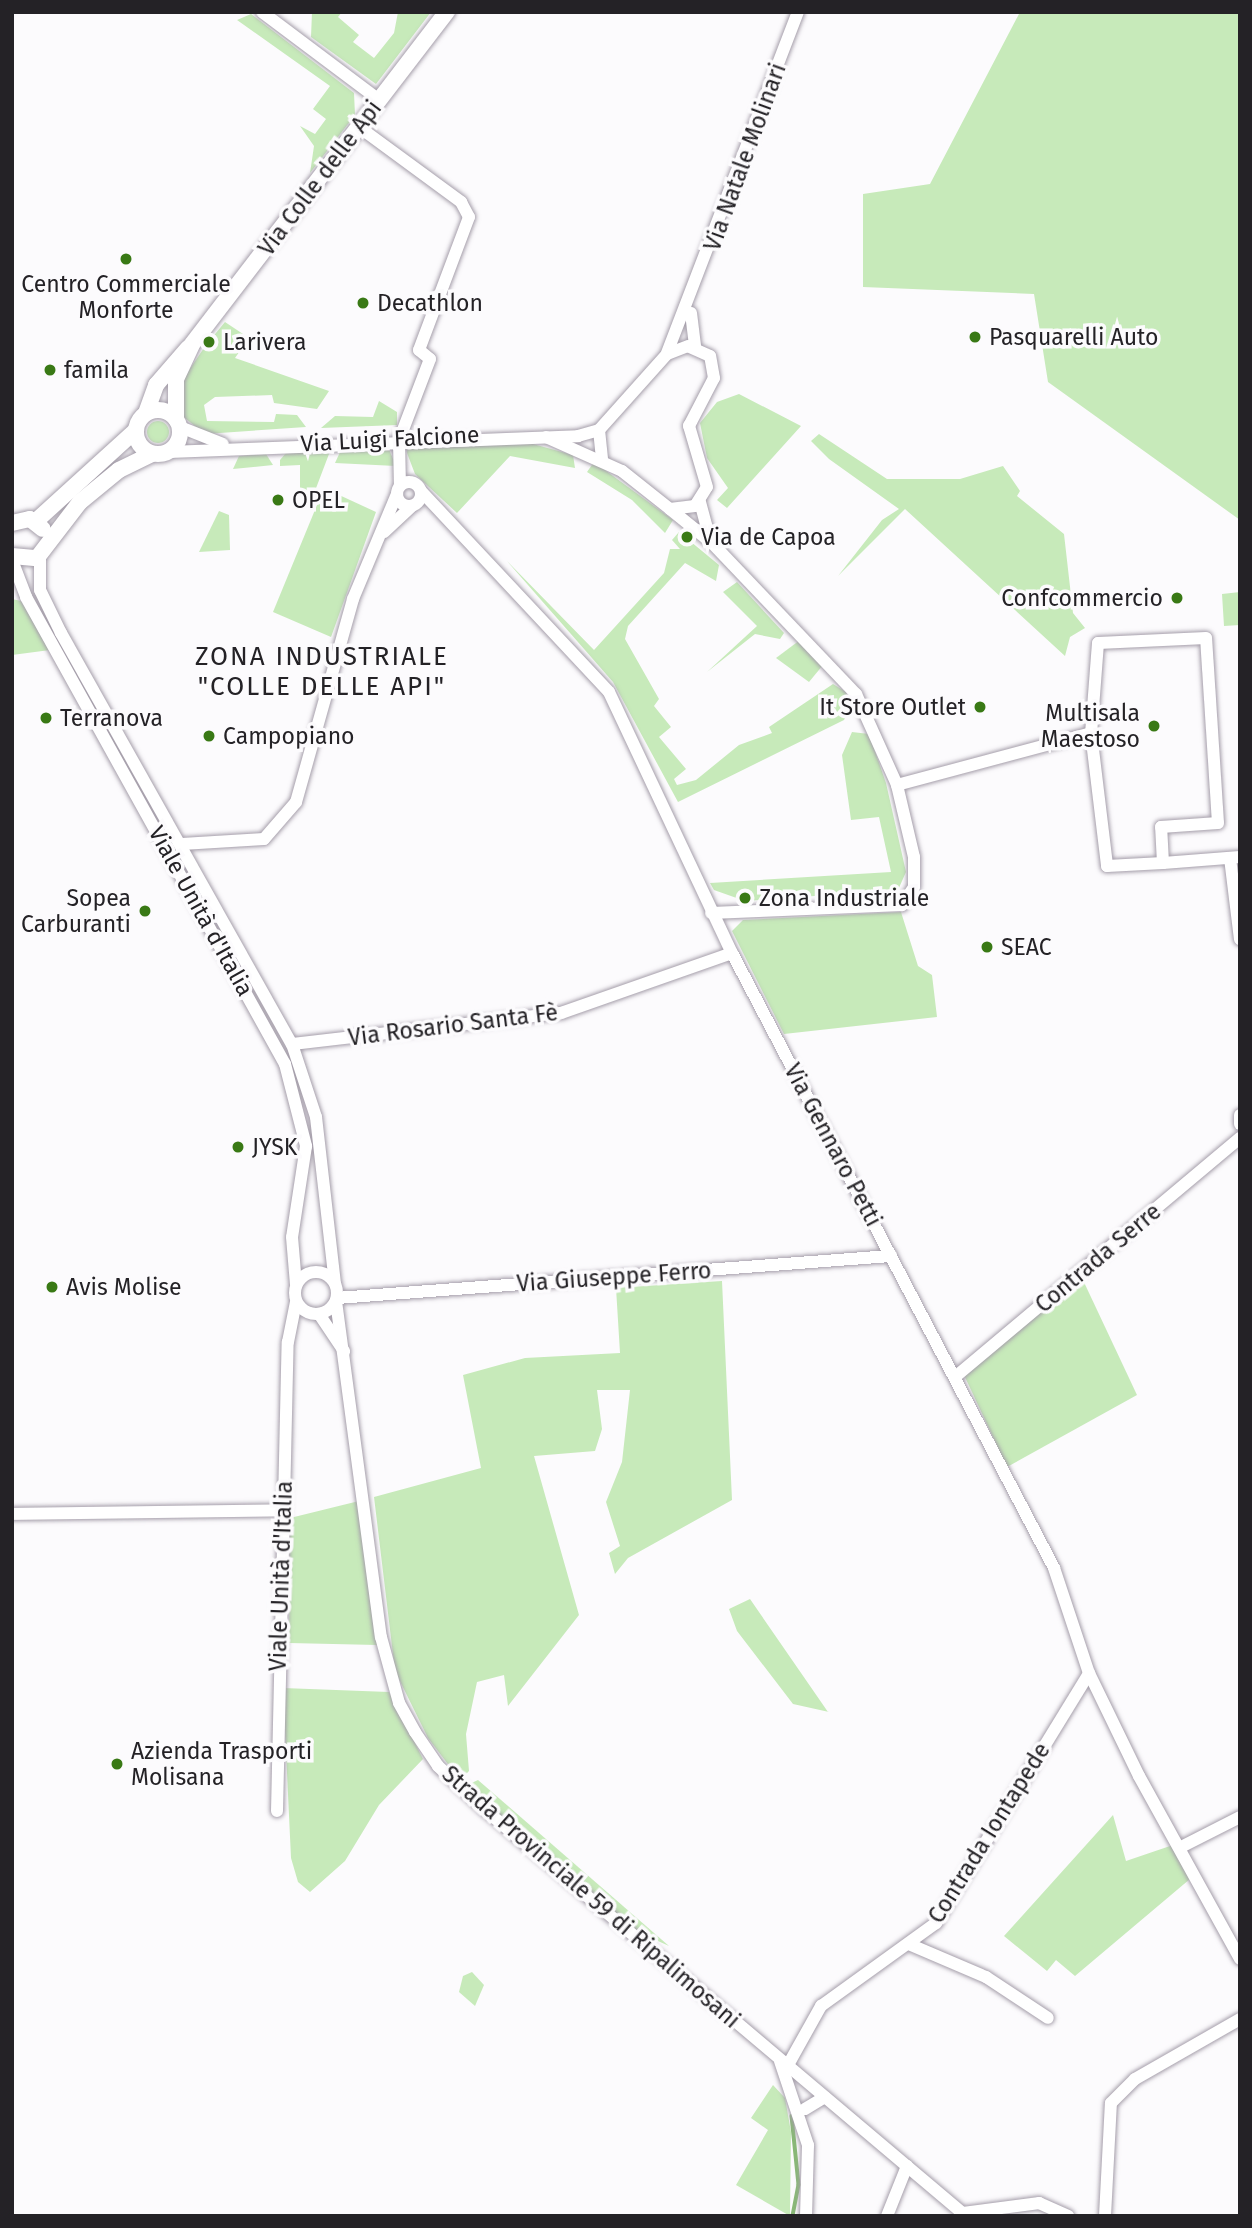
<!DOCTYPE html>
<meta charset="utf-8">
<style>
body{margin:0}
#map{position:relative;width:1252px;height:2228px;overflow:hidden;background:#fcfbfd;font-family:"Fira Sans",sans-serif}
div>[style]{position:absolute}
[style*='--x']{left:calc(var(--x)*1px);top:calc(var(--y)*1px);width:calc(var(--w)*1px);rotate:calc(var(--a)*1deg)}
.green>*{inset:0;background:#c7eaba}
.round{border-radius:50%}
.stream>*{height:3.5px;margin:-1.75px;padding:0 1.75px;transform-origin:1.75px;border-radius:1.75px;background:#89b877}
.roads{filter:drop-shadow(0 0 2px #a59eaa) drop-shadow(0 0 2px #a59eaa)}
.minor>*{height:12px;margin:-6px;padding:0 6px;transform-origin:6px;border-radius:6px;background:#fff}
.minor>.ring{margin:-6px;padding:0;box-sizing:content-box;background:none;border:12px solid #fff;border-radius:50%}
.major>*{height:16px;margin:-8px;padding:0 8px;transform-origin:8px;border-radius:8px;background:#fff}
.major>.ring{margin:-8px;padding:0;box-sizing:content-box;background:none;border:16px solid #fff;border-radius:50%}
.dots>*{width:19px;height:19px;translate:-50% -50%;box-sizing:border-box;border:4px solid #fcfbfd;border-radius:50%}
span{translate:-50% -50%;white-space:nowrap;text-align:center;line-height:1.15;-webkit-text-stroke:7px #fcfbfd;paint-order:stroke}
.street-label{font-size:23px;color:#242226}
.poi-label{font-size:23px;color:#242226}
.left{translate:0 -50%;text-align:left}
.right{translate:-100% -50%;text-align:right}
.quarter-label{font-size:26px;color:#242226;letter-spacing:2px}
.frame{position:absolute;inset:0;border:14px solid #242226;pointer-events:none}
</style>
<div id="map">
<div class="green">
<div style="clip-path:polygon(312px 12px,342px 12px,338px 17px,359px 35px,353px 42px,374px 58px,394px 33px,398px 12px,431px 12px,376px 84px,311px 37px)"></div>
<div style="clip-path:polygon(1020px 12px,1240px 12px,1240px 520px,1048px 382px,1034px 294px,863px 287px,863px 194px,930px 184px)"></div>
<div style="clip-path:polygon(251px 14px,354px 93px,355px 115px,310px 173px,314px 146px,300px 126px,315px 134px,326px 119px,313px 109px,330px 86px,237px 20px)"></div>
<div style="clip-path:polygon(225px 322px,249px 338px,235px 358px,329px 391px,317px 409px,274px 403px,272px 395px,215px 397px,204px 405px,207px 421px,274px 422px,276px 414px,297px 415px,306px 427px,205px 434px,181px 415px,179px 391px,187px 373px,206px 345px,217px 344px,211px 339px)"></div>
<div style="clip-path:polygon(739px 394px,801px 426px,727px 508px,717px 500px,728px 488px,707px 458px,700px 423px,717px 402px)"></div>
<div style="clip-path:polygon(379px 401px,397px 412px,397px 425px,321px 428px,335px 416px,373px 417px)"></div>
<div class="round" style="left:147px;top:421px;width:22px;height:22px"></div>
<div style="clip-path:polygon(819px 434px,887px 479px,960px 479px,1003px 466px,1020px 491px,1017px 496px,1064px 534px,1073px 613px,1085px 628px,1070px 637px,1065px 656px,905px 509px,838px 576px,882px 520px,899px 509px,829px 459px,811px 441px)"></div>
<div style="clip-path:polygon(533px 444px,573px 455px,575px 468px,510px 456px,457px 513px,415px 474px,407px 453px,407px 447px)"></div>
<div style="clip-path:polygon(388px 447px,396px 466px,335px 463px,341px 450px)"></div>
<div style="clip-path:polygon(326px 450px,329px 454px,310px 504px,300px 493px,300px 465px,280px 466px,280px 460px,286px 453px)"></div>
<div style="clip-path:polygon(266px 454px,273px 465px,233px 469px,239px 456px)"></div>
<div style="clip-path:polygon(594px 462px,673px 520px,665px 533px,632px 500px,587px 472px)"></div>
<div style="clip-path:polygon(324px 488px,376px 512px,331px 637px,273px 612px)"></div>
<div style="clip-path:polygon(219px 511px,229px 515px,230px 550px,199px 552px)"></div>
<div style="clip-path:polygon(679px 532px,719px 565px,716px 581px,685px 563px,628px 626px,625px 639px,659px 699px,654px 706px,671px 727px,659px 737px,686px 769px,674px 779px,677px 785px,696px 780px,739px 745px,772px 733px,769px 727px,833px 684px,846px 692px,851px 707px,844px 720px,678px 802px,613px 682px,507px 561px,594px 650px,664px 573px,670px 549px,680px 549px,672px 540px)"></div>
<div style="clip-path:polygon(737px 582px,784px 633px,780px 639px,755px 634px,707px 672px,757px 626px,723px 592px)"></div>
<div style="clip-path:polygon(1240px 592px,1240px 625px,1224px 626px,1222px 594px)"></div>
<div style="clip-path:polygon(12px 599px,21px 601px,50px 650px,12px 655px)"></div>
<div style="clip-path:polygon(800px 640px,823px 665px,809px 682px,776px 658px)"></div>
<div style="clip-path:polygon(852px 732px,869px 734px,886px 783px,906px 872px,898px 890px,745px 901px,714px 890px,710px 883px,891px 872px,879px 817px,851px 820px,842px 755px)"></div>
<div style="clip-path:polygon(901px 912px,918px 966px,932px 975px,937px 1017px,784px 1034px,732px 931px,743px 920px)"></div>
<div style="clip-path:polygon(1082px 1278px,1137px 1395px,1007px 1467px,964px 1375px)"></div>
<div style="clip-path:polygon(722px 1281px,732px 1500px,628px 1558px,615px 1574px,609px 1553px,620px 1546px,606px 1502px,622px 1462px,630px 1390px,597px 1390px,602px 1429px,595px 1451px,534px 1456px,579px 1615px,508px 1706px,504px 1675px,477px 1682px,466px 1734px,469px 1771px,460px 1780px,428px 1738px,395px 1671px,374px 1497px,481px 1468px,463px 1375px,525px 1358px,620px 1353px,616px 1288px)"></div>
<div style="clip-path:polygon(359px 1501px,377px 1645px,289px 1643px,290px 1518px)"></div>
<div style="clip-path:polygon(750px 1599px,828px 1712px,829px 1712px,793px 1704px,737px 1631px,729px 1609px)"></div>
<div style="clip-path:polygon(283px 1688px,389px 1692px,423px 1759px,379px 1805px,345px 1861px,310px 1892px,298px 1882px,291px 1858px)"></div>
<div style="clip-path:polygon(478px 1780px,669px 1946px,638px 1932px,465px 1786px)"></div>
<div style="clip-path:polygon(1113px 1815px,1126px 1861px,1173px 1845px,1190px 1879px,1075px 1976px,1056px 1960px,1047px 1971px,1004px 1936px)"></div>
<div style="clip-path:polygon(472px 1972px,484px 1985px,475px 2006px,459px 1992px,463px 1976px)"></div>
<div style="clip-path:polygon(773px 2085px,785px 2098px,791px 2132px,790px 2216px,736px 2185px,768px 2130px,751px 2118px)"></div>
</div>
<div class="stream">
<div style="--x:792;--y:2116;--w:69;--a:84.2"></div>
<div style="--x:799;--y:2185;--w:32;--a:101"></div>
</div>
<div class="roads">
<div class="minor">
<div style="--x:262;--y:12;--w:146;--a:36.9"></div>
<div style="--x:359;--y:127;--w:127;--a:36.3"></div>
<div style="--x:461;--y:202;--w:17;--a:62"></div>
<div style="--x:469;--y:217;--w:142;--a:110.6"></div>
<div style="--x:419;--y:350;--w:14;--a:39"></div>
<div style="--x:430;--y:359;--w:87;--a:110.9"></div>
<div style="--x:399;--y:440;--w:46;--a:88.8"></div>
<div style="--x:691;--y:313;--w:34;--a:83"></div>
<div style="--x:667;--y:353;--w:365;--a:-69"></div>
<div style="--x:180;--y:427;--w:46;--a:21.6"></div>
<div style="--x:546;--y:437;--w:83;--a:24.1"></div>
<div style="--x:622;--y:471;--w:61;--a:38.4"></div>
<div style="--x:670;--y:509;--w:25;--a:-7"></div>
<div style="--x:695;--y:506;--w:22;--a:-58"></div>
<div style="--x:707;--y:487;--w:64;--a:-106.4"></div>
<div style="--x:689;--y:426;--w:54;--a:-62.5"></div>
<div style="--x:714;--y:378;--w:22;--a:-100"></div>
<div style="--x:710;--y:356;--w:24;--a:-156"></div>
<div style="--x:688;--y:346;--w:22;--a:159"></div>
<div style="--x:667;--y:354;--w:102;--a:131.8"></div>
<div style="--x:599;--y:430;--w:30;--a:84"></div>
<div style="--x:169;--y:452;--w:409;--a:-2.2"></div>
<div style="--x:578;--y:436;--w:22;--a:-16"></div>
<div class="ring" style="left:397px;top:482px;width:12px;height:12px"></div>
<div style="--x:421;--y:491;--w:275;--a:46.9"></div>
<div style="--x:609;--y:692;--w:289;--a:64.8"></div>
<div style="--x:732;--y:953;--w:694;--a:62.36"></div>
<div style="--x:1054;--y:1568;--w:111;--a:71.6"></div>
<div style="--x:1089;--y:1673;--w:114;--a:64.1"></div>
<div style="--x:1139;--y:1776;--w:209;--a:61.1"></div>
<div style="--x:700;--y:502;--w:38;--a:75"></div>
<div style="--x:670;--y:509;--w:54;--a:39"></div>
<div style="--x:712;--y:543;--w:209;--a:46.4"></div>
<div style="--x:856;--y:694;--w:100;--a:65.7"></div>
<div style="--x:897;--y:785;--w:74;--a:76.7"></div>
<div style="--x:914;--y:857;--w:30;--a:90"></div>
<div style="--x:914;--y:887;--w:22;--a:124"></div>
<div style="--x:902;--y:905;--w:191;--a:177.6"></div>
<div style="--x:384;--y:532;--w:37;--a:-43"></div>
<div style="--x:40;--y:556;--w:34;--a:90"></div>
<div style="--x:40;--y:590;--w:48;--a:64"></div>
<div style="--x:61;--y:633;--w:471;--a:60.7"></div>
<div style="--x:292;--y:1044;--w:77;--a:71.8"></div>
<div style="--x:316;--y:1117;--w:167;--a:83.5"></div>
<div style="--x:12;--y:560;--w:40;--a:69"></div>
<div style="--x:26;--y:597;--w:534;--a:60.99"></div>
<div style="--x:285;--y:1064;--w:85;--a:75.6"></div>
<div style="--x:306;--y:1146;--w:92;--a:98.7"></div>
<div style="--x:292;--y:1237;--w:48;--a:85.2"></div>
<div style="--x:897;--y:785;--w:201;--a:-15"></div>
<div style="--x:182;--y:844;--w:82;--a:-3.5"></div>
<div style="--x:264;--y:839;--w:49;--a:-49.1"></div>
<div style="--x:296;--y:802;--w:211;--a:-74.3"></div>
<div style="--x:353;--y:599;--w:114;--a:-67.3"></div>
<div style="--x:1230;--y:858;--w:82;--a:83"></div>
<div style="--x:1163;--y:863;--w:36;--a:-93"></div>
<div style="--x:1161;--y:827;--w:57;--a:-4"></div>
<div style="--x:1218;--y:823;--w:185;--a:-93.7"></div>
<div style="--x:1206;--y:638;--w:108;--a:177.3"></div>
<div style="--x:1098;--y:643;--w:90;--a:94.4"></div>
<div style="--x:1091;--y:733;--w:134;--a:83.1"></div>
<div style="--x:1107;--y:866;--w:56;--a:-3.1"></div>
<div style="--x:1163;--y:863;--w:77;--a:-4.5"></div>
<div style="--x:292;--y:1044;--w:271;--a:-6.6"></div>
<div style="--x:561;--y:1013;--w:181;--a:-19.3"></div>
<div style="--x:1240;--y:1115;--w:9;--a:90"></div>
<div class="ring" style="left:295px;top:1272px;width:30px;height:30px"></div>
<div style="--x:337;--y:1298;--w:556;--a:-4.34"></div>
<div style="--x:336;--y:1301;--w:339;--a:82.4"></div>
<div style="--x:381;--y:1637;--w:68;--a:74.7"></div>
<div style="--x:399;--y:1703;--w:33;--a:61"></div>
<div style="--x:415;--y:1732;--w:41;--a:55.9"></div>
<div style="--x:438;--y:1766;--w:63;--a:43.1"></div>
<div style="--x:484;--y:1809;--w:631;--a:40.18"></div>
<div style="--x:319;--y:1314;--w:45;--a:56"></div>
<div style="--x:955;--y:1377;--w:372;--a:-40"></div>
<div style="--x:12;--y:1514;--w:271;--a:-0.8"></div>
<div style="--x:277;--y:1811;--w:469;--a:-88.7"></div>
<div style="--x:288;--y:1342;--w:41;--a:-78.7"></div>
<div style="--x:1181;--y:1847;--w:66;--a:-27"></div>
<div style="--x:911;--y:1945;--w:82;--a:23.1"></div>
<div style="--x:986;--y:1977;--w:74;--a:33.5"></div>
<div style="--x:780;--y:2061;--w:89;--a:71.6"></div>
<div style="--x:808;--y:2145;--w:71;--a:91.6"></div>
<div style="--x:788;--y:2065;--w:68;--a:-60.8"></div>
<div style="--x:821;--y:2006;--w:142;--a:-35.8"></div>
<div style="--x:936;--y:1923;--w:293;--a:-58.5"></div>
<div style="--x:805;--y:2109;--w:23;--a:-31"></div>
<div style="--x:963;--y:2213;--w:77;--a:-7.5"></div>
<div style="--x:1039;--y:2203;--w:32;--a:24"></div>
<div style="--x:887;--y:2216;--w:54;--a:-68.2"></div>
<div style="--x:1105;--y:2216;--w:113;--a:-87"></div>
<div style="--x:1111;--y:2103;--w:34;--a:-45"></div>
<div style="--x:1135;--y:2079;--w:121;--a:-29.7"></div>
</div>
<div class="major">
<div class="ring" style="left:136px;top:410px;width:28px;height:28px"></div>
<div style="--x:146;--y:413;--w:30;--a:-70"></div>
<div style="--x:156;--y:385;--w:49;--a:-49.1"></div>
<div style="--x:176;--y:419;--w:40;--a:-90"></div>
<div style="--x:176;--y:379;--w:38;--a:-65"></div>
<div style="--x:192;--y:344;--w:419;--a:-52.5"></div>
<div style="--x:36;--y:521;--w:134;--a:-42.3"></div>
<div style="--x:12;--y:523;--w:18;--a:-13"></div>
<div style="--x:30;--y:519;--w:16;--a:38"></div>
<div style="--x:12;--y:556;--w:25;--a:5"></div>
<div style="--x:37;--y:558;--w:71;--a:-52.5"></div>
<div style="--x:80;--y:502;--w:50;--a:-39.4"></div>
<div style="--x:119;--y:470;--w:37;--a:-26"></div>
</div>
</div>
<div class="dots">
<div style="left:126px;top:259px;background:#397915"></div>
<div style="left:363px;top:303px;background:#397915"></div>
<div style="left:975px;top:337px;background:#397915"></div>
<div style="left:209px;top:342px;background:#397915"></div>
<div style="left:50px;top:370px;background:#397915"></div>
<div style="left:278px;top:500px;background:#397915"></div>
<div style="left:687px;top:537px;background:#397915"></div>
<div style="left:1177px;top:598px;background:#397915"></div>
<div style="left:980px;top:707px;background:#397915"></div>
<div style="left:46px;top:718px;background:#397915"></div>
<div style="left:1154px;top:726px;background:#397915"></div>
<div style="left:209px;top:736px;background:#397915"></div>
<div style="left:745px;top:898px;background:#397915"></div>
<div style="left:145px;top:911px;background:#397915"></div>
<div style="left:987px;top:947px;background:#397915"></div>
<div style="left:238px;top:1147px;background:#397915"></div>
<div style="left:52px;top:1287px;background:#397915"></div>
<div style="left:117px;top:1764px;background:#397915"></div>
</div>
<div class="street-label">
<span style="left:745px;top:157px;rotate:-70deg">Via Natale Molinari</span>
<span style="left:320px;top:178px;rotate:-53deg">Via Colle delle Api</span>
<span style="left:390px;top:439px;rotate:-3deg">Via Luigi Falcione</span>
<span style="left:201px;top:911px;rotate:61deg">Viale Unità d'Italia</span>
<span style="left:453px;top:1025px;rotate:-7deg">Via Rosario Santa Fè</span>
<span style="left:833px;top:1145px;rotate:62deg">Via Gennaro Petti</span>
<span style="left:1098px;top:1258px;rotate:-40deg">Contrada Serre</span>
<span style="left:614px;top:1277px;rotate:-4deg">Via Giuseppe Ferro</span>
<span style="left:281px;top:1576px;rotate:-88deg">Viale Unità d'Italia</span>
<span style="left:989px;top:1833px;rotate:-58deg">Contrada Iontapede</span>
<span style="left:591px;top:1897px;rotate:41deg">Strada Provinciale 59 di Ripalimosani</span>
</div>
<div class="poi-label">
<span style="left:126px;top:297px">Centro Commerciale<br>Monforte</span>
<span class="left" style="left:377px;top:303px">Decathlon</span>
<span class="left" style="left:989px;top:337px">Pasquarelli Auto</span>
<span class="left" style="left:223px;top:342px">Larivera</span>
<span class="left" style="left:64px;top:370px">famila</span>
<span class="left" style="left:292px;top:500px">OPEL</span>
<span class="left" style="left:701px;top:537px">Via de Capoa</span>
<span class="right" style="left:1163px;top:598px">Confcommercio</span>
<span class="right" style="left:966px;top:707px">It Store Outlet</span>
<span class="right" style="left:1140px;top:726px">Multisala<br>Maestoso</span>
<span class="left" style="left:60px;top:718px">Terranova</span>
<span class="left" style="left:223px;top:736px">Campopiano</span>
<span class="right" style="left:131px;top:911px">Sopea<br>Carburanti</span>
<span class="left" style="left:759px;top:898px">Zona Industriale</span>
<span class="left" style="left:1001px;top:947px">SEAC</span>
<span class="left" style="left:252px;top:1147px">JYSK</span>
<span class="left" style="left:66px;top:1287px">Avis Molise</span>
<span class="left" style="left:131px;top:1764px">Azienda Trasporti<br>Molisana</span>
</div>
<div class="quarter-label">
<span style="left:322px;top:672px">ZONA INDUSTRIALE<br>"COLLE DELLE API"</span>
</div>
<div class="frame"></div>
</div>
